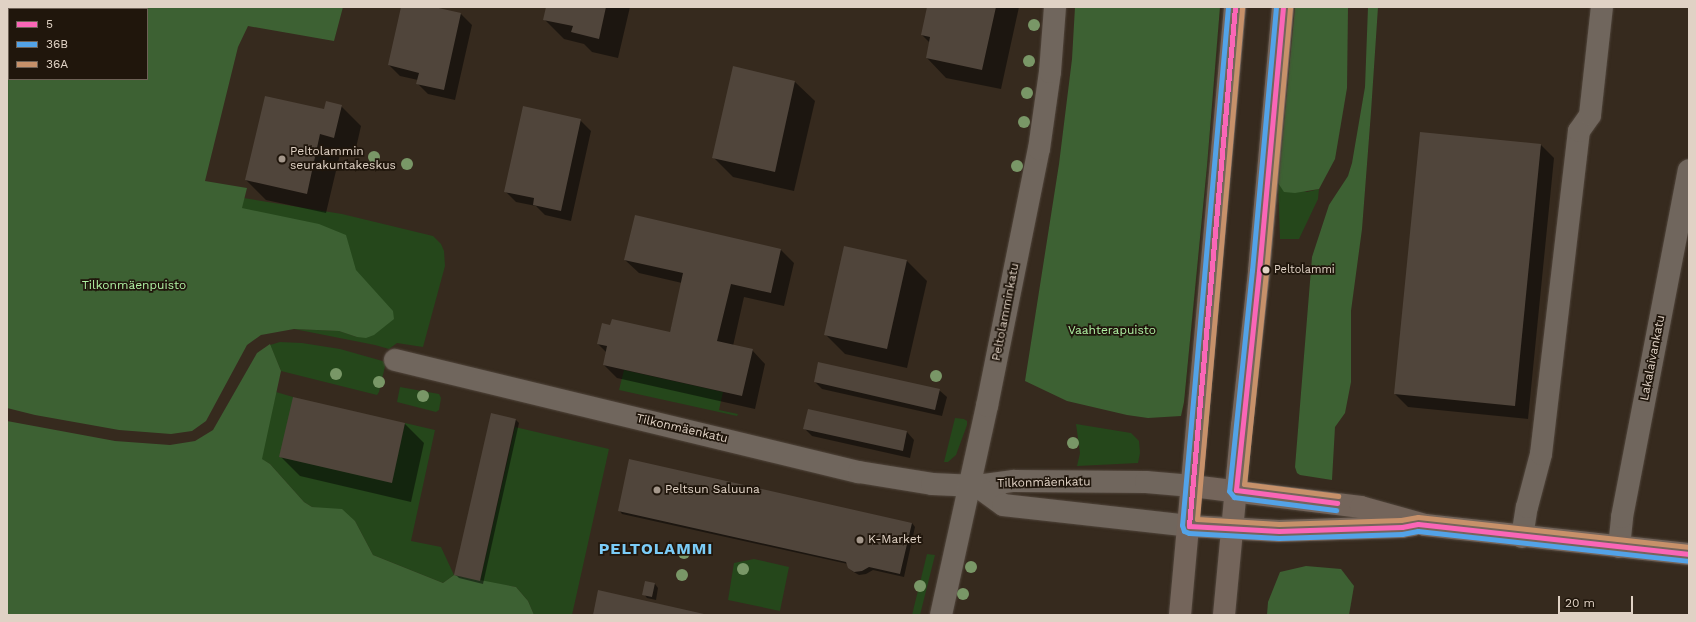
<!DOCTYPE html>
<meta charset="utf-8">
<style>
body{margin:0}
#map{position:relative;width:1696px;height:622px;overflow:hidden;background:#362a1e;font-family:"Work Sans",sans-serif}
div>[style]{position:absolute}
[style*='--x']{left:calc(var(--x)*1px);top:calc(var(--y)*1px);width:calc(var(--w)*1px);rotate:calc(var(--a)*1deg)}
.green>*{inset:0;background:#25471b}
.forest>*{inset:0;background:#3d6133}
.shadow>*{inset:0;background:#0007}
.building>*{inset:0;background:#50453b}
.roads{filter:drop-shadow(0 0 1px #50453b) drop-shadow(0 0 1px #50453b)}
.minor>*{height:22px;margin:-11px;padding:0 11px;transform-origin:11px;border-radius:11px;background:#70665d}
.major>*{height:22px;margin:-11px;padding:0 11px;transform-origin:11px;border-radius:11px;background:#74655b}
.bus-1>*{height:5px;margin:-2.5px;padding:0 2.5px;transform-origin:2.5px;border-radius:2.5px;background:#fa66b7}
.bus-2>*{height:5px;margin:-2.5px;padding:0 2.5px;transform-origin:2.5px;border-radius:2.5px;background:#53a3e8}
.bus-3>*{height:5px;margin:-2.5px;padding:0 2.5px;transform-origin:2.5px;border-radius:2.5px;background:#c7916a}
.trees>*{width:12px;height:12px;margin:-6px;border-radius:50%;background:#799767}
.dots>*{width:11px;height:11px;translate:-50% -50%;box-sizing:border-box;border:2px solid #20160c;border-radius:50%}
span{translate:-50% -50%;white-space:nowrap;text-align:center;line-height:1.15;-webkit-text-stroke:3.5px #20160c;paint-order:stroke}
.bus-label{font-size:11px;color:#e0d2c5}
.left{translate:0 -50%;text-align:left}
.poi-label{font-size:12px;color:#e0d2c5}
.park-label{font-size:12px;color:#aff1a3}
.street-label{font-size:12px;color:#e0d2c5}
.district-label{font-size:16px;color:#7bccf7;font-weight:700;letter-spacing:1px}
.frame{position:absolute;inset:0;border:8px solid #e0d2c5;pointer-events:none}
.legend{position:absolute;left:8px;top:8px;width:140px;height:72px;box-sizing:border-box;background:#20160c;border:1px solid #6d6156;margin:0;padding:5px 7px;list-style:none;font-size:12px;color:#e0d2c5}
.legend li{display:flex;align-items:center;gap:8px;height:20px}
.legend b{width:20px;border:1px solid #6d6156}
.scale{position:absolute;left:1558px;top:596px;width:75px;height:18px;box-sizing:border-box;border:2px solid #e0d2c5;border-top:0;padding-left:5px;font-size:12px;line-height:14px;white-space:nowrap;color:#e0d2c5;-webkit-text-stroke:3px #20160c;paint-order:stroke}
</style>
<div id="map">
<div class="green">
<div style="clip-path:polygon(1278px 183px,1307px 192px,1319px 189px,1318px 199px,1299px 239px,1280px 239px)"></div>
<div style="clip-path:polygon(244px 198px,342px 214px,433px 236px,441px 244px,444px 251px,445px 266px,423px 347px,397px 343px,389px 349px,375px 345px,294px 329px,339px 331px,357px 337px,241px 208px)"></div>
<div style="clip-path:polygon(280px 342px,302px 343px,340px 349px,386px 362px,379px 392px,377px 395px,281px 371px,270px 345px)"></div>
<div style="clip-path:polygon(624px 370px,723px 392px,719px 410px,738px 414px,737px 416px,619px 390px)"></div>
<div style="clip-path:polygon(400px 387px,439px 394px,441px 398px,439px 410px,436px 412px,397px 402px)"></div>
<div style="clip-path:polygon(276px 392px,293px 397px,391px 483px,405px 423px,435px 430px,411px 541px,441px 547px,454px 575px,443px 583px,373px 555px,355px 521px,325px 509px,312px 507px,304px 502px,270px 464px,261px 459px)"></div>
<div style="clip-path:polygon(955px 418px,964px 419px,967px 421px,967px 425px,956px 455px,948px 462px,944px 462px)"></div>
<div style="clip-path:polygon(1076px 424px,1131px 433px,1139px 441px,1140px 453px,1138px 463px,1077px 466px,1080px 453px)"></div>
<div style="clip-path:polygon(515px 427px,609px 449px,572px 615px,534px 615px,528px 601px,516px 587px,480px 581px)"></div>
<div style="clip-path:polygon(927px 554px,935px 555px,920px 615px,912px 615px)"></div>
<div style="clip-path:polygon(754px 559px,789px 567px,780px 611px,728px 600px,734px 563px)"></div>
</div>
<div class="forest">
<div style="clip-path:polygon(evenodd,7px 7px,343px 7px,334px 41px,248px 26px,238px 47px,205px 181px,247px 188px,242px 208px,319px 224px,346px 235px,356px 270px,393px 311px,394px 319px,374px 335px,366px 338px,357px 337px,339px 331px,294px 329px,261px 335px,247px 345px,206px 421px,192px 431px,171px 434px,119px 430px,35px 415px,7px 408px,7px 7px,9px 9px,147px 9px,147px 79px,9px 79px,9px 9px)"></div>
<div style="clip-path:polygon(1075px 7px,1220px 7px,1207px 166px,1184px 402px,1181px 416px,1148px 418px,1127px 415px,1067px 401px,1025px 381px,1059px 164px,1072px 59px)"></div>
<div style="clip-path:polygon(1295px 7px,1348px 7px,1347px 88px,1335px 159px,1319px 189px,1295px 193px,1284px 192px,1278px 183px)"></div>
<div style="clip-path:polygon(1368px 7px,1378px 7px,1371px 112px,1362px 229px,1351px 311px,1351px 382px,1345px 413px,1335px 427px,1332px 480px,1300px 475px,1297px 473px,1295px 467px,1312px 257px,1329px 205px,1348px 176px,1352px 163px,1365px 87px)"></div>
<div style="clip-path:polygon(270px 344px,281px 371px,262px 459px,270px 464px,304px 502px,312px 507px,342px 509px,355px 521px,373px 555px,443px 583px,454px 575px,516px 587px,528px 601px,534px 615px,7px 615px,7px 421px,115px 441px,170px 445px,195px 441px,213px 430px,257px 353px)"></div>
<div style="clip-path:polygon(1306px 566px,1341px 569px,1354px 586px,1349px 615px,1267px 615px,1268px 602px,1280px 572px)"></div>
</div>
<div class="shadow">
<div style="clip-path:polygon(402px 7px,430px 7px,461px 14px,472px 25px,455px 100px,428px 94px,417px 83px,418px 80px,400px 76px,389px 65px)"></div>
<div style="clip-path:polygon(547px 7px,630px 7px,618px 58px,592px 52px,584px 44px,564px 39px,544px 19px)"></div>
<div style="clip-path:polygon(928px 7px,1019px 7px,1001px 89px,946px 78px,927px 58px,930px 43px,922px 35px)"></div>
<div style="clip-path:polygon(734px 68px,795px 82px,815px 101px,794px 191px,733px 177px,713px 157px)"></div>
<div style="clip-path:polygon(341px 106px,361px 126px,354px 157px,340px 154px,326px 213px,266px 200px,246px 180px,325px 111px)"></div>
<div style="clip-path:polygon(580px 120px,591px 131px,571px 221px,545px 215px,536px 206px,516px 202px,505px 191px)"></div>
<div style="clip-path:polygon(1541px 145px,1554px 158px,1528px 419px,1408px 407px,1395px 394px)"></div>
<div style="clip-path:polygon(845px 247px,907px 261px,927px 281px,907px 368px,845px 354px,825px 334px)"></div>
<div style="clip-path:polygon(781px 250px,794px 263px,784px 306px,744px 297px,733px 346px,752px 350px,765px 364px,755px 409px,617px 378px,604px 365px,606px 352px,598px 344px,670px 333px,682px 283px,639px 273px,625px 260px)"></div>
<div style="clip-path:polygon(815px 382px,939px 390px,947px 397px,942px 416px,822px 389px)"></div>
<div style="clip-path:polygon(492px 414px,516px 420px,519px 423px,483px 584px,459px 578px,456px 575px)"></div>
<div style="clip-path:polygon(405px 424px,424px 443px,411px 502px,300px 476px,281px 457px)"></div>
<div style="clip-path:polygon(805px 429px,907px 432px,914px 440px,910px 458px,812px 436px)"></div>
<div style="clip-path:polygon(619px 510px,912px 523px,915px 527px,904px 577px,873px 570px,866px 574px,859px 575px,852px 571px,848px 564px,622px 514px)"></div>
<div style="clip-path:polygon(646px 582px,655px 584px,658px 588px,656px 600px,647px 598px,644px 594px)"></div>
</div>
<div class="building">
<div style="clip-path:polygon(401px 7px,434px 7px,461px 13px,444px 90px,416px 84px,419px 73px,388px 65px)"></div>
<div style="clip-path:polygon(546px 7px,606px 7px,599px 39px,571px 32px,573px 26px,543px 20px)"></div>
<div style="clip-path:polygon(927px 7px,996px 7px,982px 70px,926px 58px,930px 37px,921px 35px)"></div>
<div style="clip-path:polygon(733px 66px,795px 81px,775px 172px,712px 158px)"></div>
<div style="clip-path:polygon(265px 96px,324px 109px,326px 101px,342px 105px,334px 138px,320px 134px,307px 194px,245px 180px)"></div>
<div style="clip-path:polygon(523px 106px,581px 119px,561px 211px,533px 205px,534px 198px,504px 192px)"></div>
<div style="clip-path:polygon(1420px 132px,1541px 144px,1515px 406px,1394px 394px)"></div>
<div style="clip-path:polygon(635px 215px,781px 249px,771px 293px,731px 284px,717px 341px,753px 349px,742px 396px,603px 365px,607px 346px,597px 344px,602px 323px,610px 325px,612px 319px,670px 332px,683px 273px,624px 260px)"></div>
<div style="clip-path:polygon(844px 246px,907px 260px,887px 349px,824px 335px)"></div>
<div style="clip-path:polygon(818px 362px,940px 389px,935px 410px,814px 382px)"></div>
<div style="clip-path:polygon(293px 397px,405px 423px,392px 483px,279px 457px)"></div>
<div style="clip-path:polygon(808px 409px,907px 431px,903px 451px,803px 429px)"></div>
<div style="clip-path:polygon(491px 413px,516px 419px,480px 581px,454px 575px)"></div>
<div style="clip-path:polygon(629px 459px,912px 523px,900px 574px,869px 567px,862px 571px,854px 572px,848px 568px,846px 562px,618px 511px)"></div>
<div style="clip-path:polygon(645px 581px,655px 583px,652px 597px,642px 595px)"></div>
<div style="clip-path:polygon(598px 590px,704px 614px,704px 615px,593px 615px)"></div>
</div>
<div class="roads">
<div class="minor">
<div style="--x:395;--y:360;--w:477;--a:13.6"></div>
<div style="--x:859;--y:472;--w:74;--a:9.3"></div>
<div style="--x:932;--y:484;--w:45;--a:2.5"></div>
<div style="--x:977;--y:486;--w:37;--a:-8"></div>
<div style="--x:1014;--y:481;--w:132;--a:0.4"></div>
<div style="--x:1146;--y:482;--w:46;--a:5"></div>
<div style="--x:977;--y:486;--w:32;--a:36"></div>
<div style="--x:1003;--y:505;--w:187;--a:6.4"></div>
<div style="--x:1522;--y:537;--w:30;--a:-81"></div>
<div style="--x:1527;--y:507;--w:55;--a:-75.2"></div>
<div style="--x:1541;--y:454;--w:325;--a:-83.3"></div>
<div style="--x:1579;--y:131;--w:19;--a:-55"></div>
<div style="--x:1590;--y:115;--w:109;--a:-83.7"></div>
<div style="--x:1619;--y:547;--w:30;--a:-84"></div>
<div style="--x:1622;--y:517;--w:353;--a:-79.1"></div>
<div style="--x:941;--y:615;--w:214;--a:-77.6"></div>
<div style="--x:987;--y:406;--w:262;--a:-78.6"></div>
<div style="--x:1039;--y:149;--w:78;--a:-81.9"></div>
<div style="--x:1050;--y:72;--w:65;--a:-85.6"></div>
</div>
<div class="major">
<div style="--x:1192;--y:486;--w:170;--a:7.1"></div>
<div style="--x:1361;--y:507;--w:66;--a:15.7"></div>
<div style="--x:1425;--y:525;--w:266;--a:6.3"></div>
<div style="--x:1189;--y:526;--w:90;--a:3.2"></div>
<div style="--x:1279;--y:531;--w:123;--a:-1.9"></div>
<div style="--x:1402;--y:527;--w:11;--a:-10"></div>
<div style="--x:1180;--y:615;--w:610;--a:-84.83"></div>
<div style="--x:1224;--y:615;--w:190;--a:-84.6"></div>
<div style="--x:1242;--y:426;--w:156;--a:-83.7"></div>
<div style="--x:1259;--y:271;--w:265;--a:-84.8"></div>
</div>
</div>
<div class="bus-1">
<div style="--x:1235;--y:7;--w:521;--a:95.07"></div>
<div style="--x:1189;--y:526;--w:90;--a:3.2"></div>
<div style="--x:1279;--y:531;--w:123;--a:-1.9"></div>
<div style="--x:1402;--y:527;--w:16;--a:-11"></div>
<div style="--x:1418;--y:524;--w:273;--a:6.3"></div>
<div style="--x:1283;--y:7;--w:265;--a:95.2"></div>
<div style="--x:1259;--y:271;--w:220;--a:96"></div>
<div style="--x:1236;--y:490;--w:102;--a:7.3"></div>
</div>
<div class="bus-2">
<div style="--x:1228;--y:7;--w:520;--a:95.07"></div>
<div style="--x:1182;--y:525;--w:6;--a:72"></div>
<div style="--x:1184;--y:531;--w:5;--a:22"></div>
<div style="--x:1189;--y:533;--w:90;--a:3.2"></div>
<div style="--x:1279;--y:538;--w:123;--a:-1.9"></div>
<div style="--x:1402;--y:534;--w:16;--a:-11"></div>
<div style="--x:1418;--y:531;--w:272;--a:6.3"></div>
<div style="--x:1276;--y:7;--w:264;--a:95.2"></div>
<div style="--x:1252;--y:270;--w:222;--a:95.9"></div>
<div style="--x:1229;--y:491;--w:8;--a:50"></div>
<div style="--x:1234;--y:497;--w:103;--a:7.3"></div>
</div>
<div class="bus-3">
<div style="--x:1242;--y:8;--w:513;--a:95.03"></div>
<div style="--x:1197;--y:519;--w:82;--a:3.5"></div>
<div style="--x:1279;--y:524;--w:122;--a:-1.9"></div>
<div style="--x:1401;--y:520;--w:17;--a:-10"></div>
<div style="--x:1418;--y:517;--w:273;--a:6.3"></div>
<div style="--x:1290;--y:8;--w:265;--a:95.2"></div>
<div style="--x:1266;--y:272;--w:213;--a:95.9"></div>
<div style="--x:1244;--y:484;--w:95;--a:7.3"></div>
</div>
<div class="trees">
<div style="left:1034px;top:25px"></div>
<div style="left:1029px;top:61px"></div>
<div style="left:1027px;top:93px"></div>
<div style="left:1024px;top:122px"></div>
<div style="left:374px;top:157px"></div>
<div style="left:407px;top:164px"></div>
<div style="left:1017px;top:166px"></div>
<div style="left:336px;top:374px"></div>
<div style="left:936px;top:376px"></div>
<div style="left:379px;top:382px"></div>
<div style="left:423px;top:396px"></div>
<div style="left:1073px;top:443px"></div>
<div style="left:684px;top:553px"></div>
<div style="left:971px;top:567px"></div>
<div style="left:743px;top:569px"></div>
<div style="left:682px;top:575px"></div>
<div style="left:920px;top:586px"></div>
<div style="left:963px;top:594px"></div>
</div>
<div class="dots">
<div style="left:282px;top:159px;background:#a4978b"></div>
<div style="left:1266px;top:270px;background:#e0d2c5"></div>
<div style="left:657px;top:490px;background:#a4978b"></div>
<div style="left:860px;top:540px;background:#a4978b"></div>
</div>
<div class="bus-label">
<span class="left" style="left:1274px;top:270px">Peltolammi</span>
</div>
<div class="poi-label">
<span class="left" style="left:290px;top:159px">Peltolammin<br>seurakuntakeskus</span>
<span class="left" style="left:665px;top:490px">Peltsun Saluuna</span>
<span class="left" style="left:868px;top:540px">K-Market</span>
</div>
<div class="park-label">
<span style="left:134px;top:286px">Tilkonmäenpuisto</span>
<span style="left:1112px;top:331px">Vaahterapuisto</span>
</div>
<div class="street-label">
<span style="left:1006px;top:312px;rotate:-79deg">Peltolamminkatu</span>
<span style="left:1653px;top:358px;rotate:-79deg">Lakalaivankatu</span>
<span style="left:682px;top:429px;rotate:13deg">Tilkonmäenkatu</span>
<span style="left:1044px;top:483px;rotate:-1deg">Tilkonmäenkatu</span>
</div>
<div class="district-label">
<span style="left:656px;top:549px">PELTOLAMMI</span>
</div>
<div class="frame"></div>
<ul class="legend">
<li><b style="height:5px;background:#fa66b7"></b>5</li>
<li><b style="height:5px;background:#53a3e8"></b>36B</li>
<li><b style="height:5px;background:#c7916a"></b>36A</li>
</ul>
<div class="scale">20 m</div>
</div>
